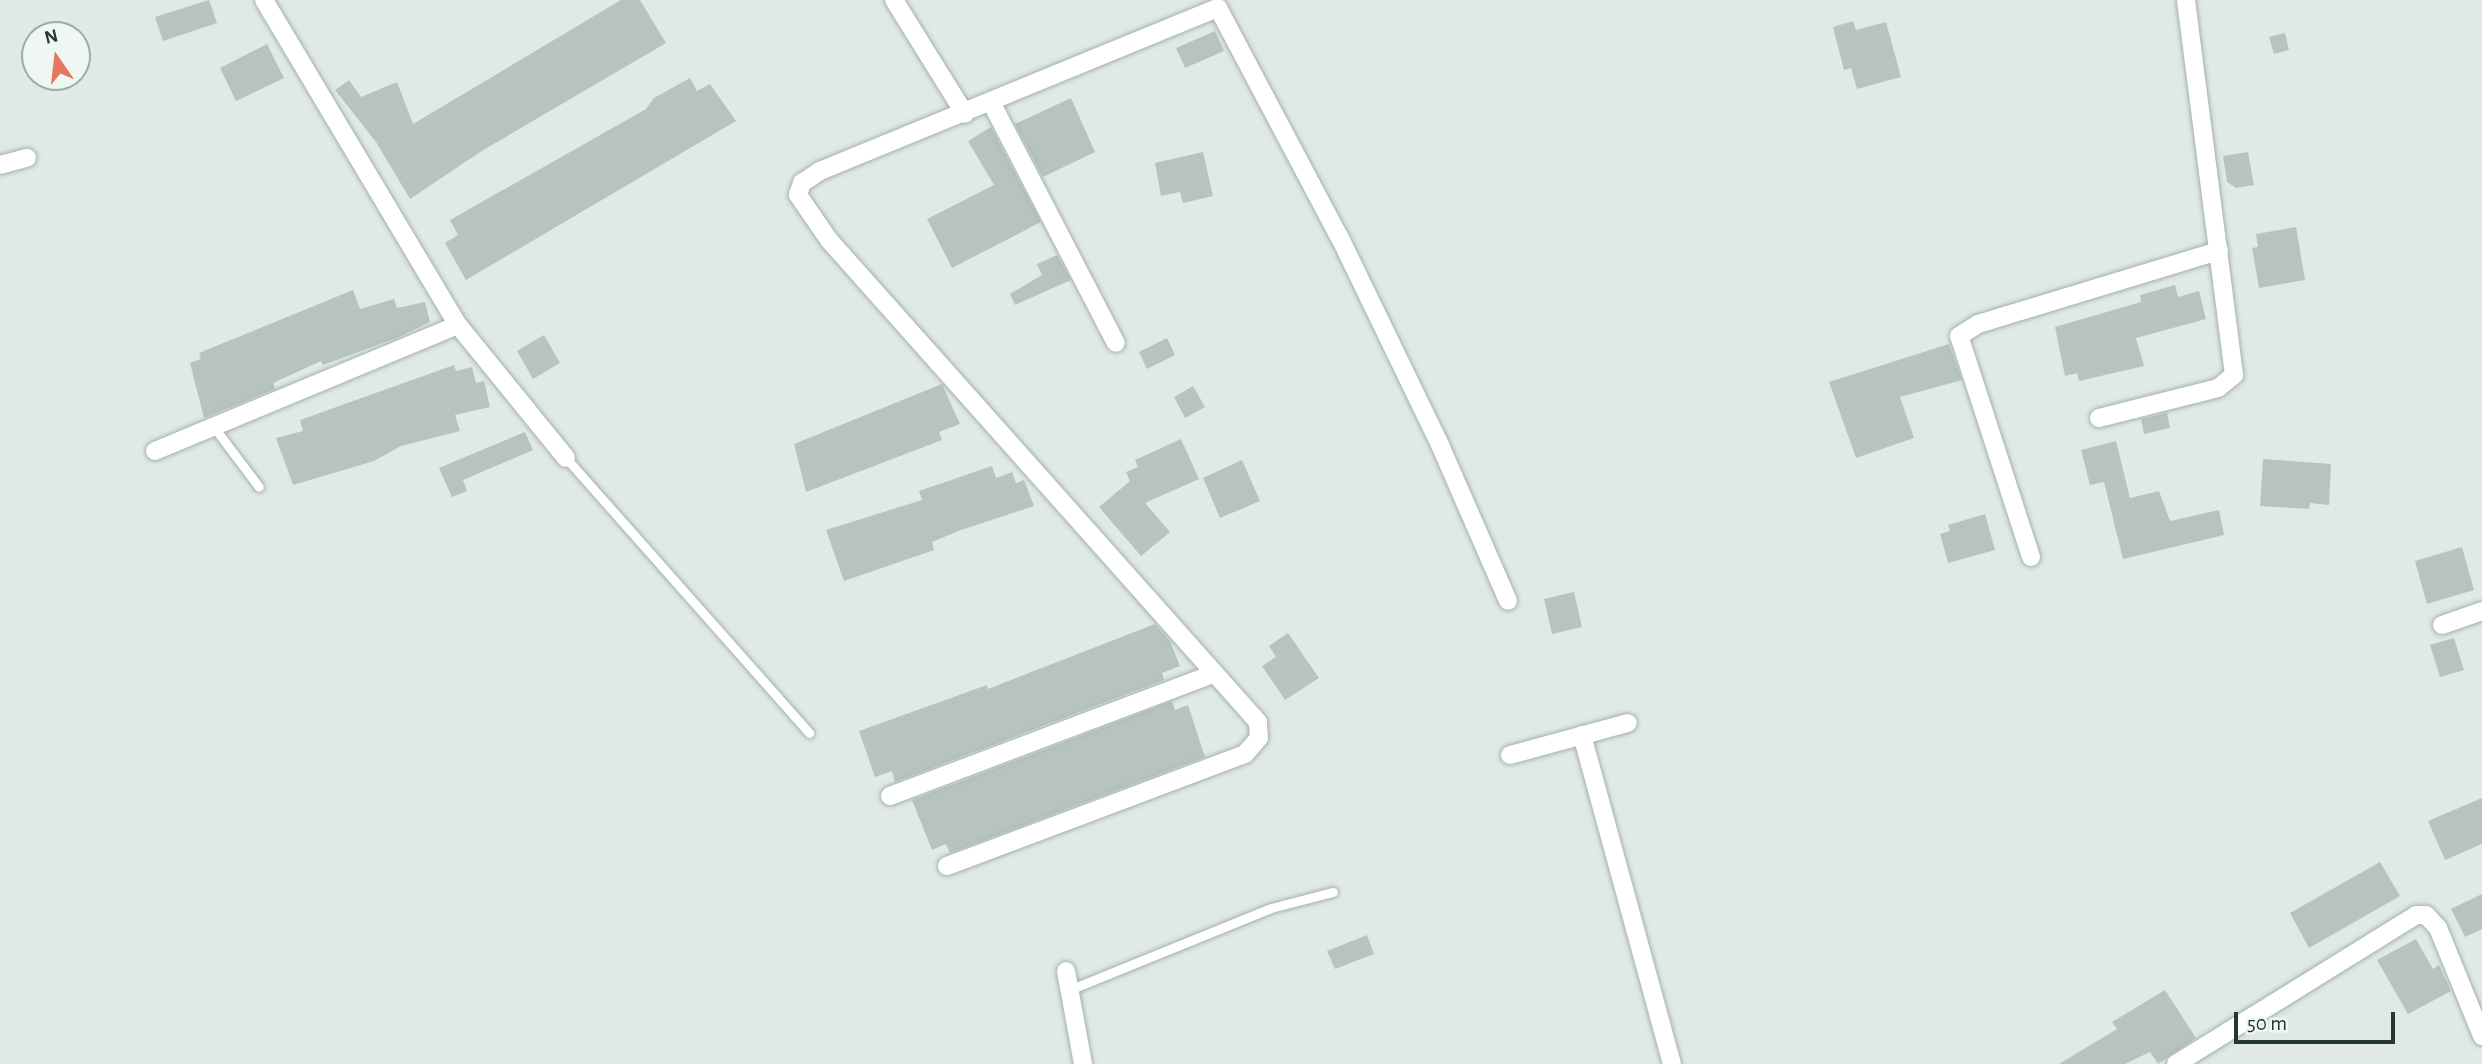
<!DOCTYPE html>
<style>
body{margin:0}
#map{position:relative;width:2482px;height:1064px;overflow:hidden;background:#e0eae5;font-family:"Alegreya Sans",sans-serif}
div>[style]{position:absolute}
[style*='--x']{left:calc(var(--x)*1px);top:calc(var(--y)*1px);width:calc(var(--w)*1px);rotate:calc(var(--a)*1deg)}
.building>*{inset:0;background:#b6c4bd}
.roads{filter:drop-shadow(0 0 2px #a3b1ab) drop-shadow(0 0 2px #a3b1ab)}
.service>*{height:9px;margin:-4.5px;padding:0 4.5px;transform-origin:4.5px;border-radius:4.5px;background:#fff}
.minor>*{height:18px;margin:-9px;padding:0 9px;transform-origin:9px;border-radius:9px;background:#fff}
span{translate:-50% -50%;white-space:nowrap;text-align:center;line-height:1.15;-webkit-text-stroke:6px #f0f7f3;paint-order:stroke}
.north{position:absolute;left:21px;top:21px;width:70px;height:70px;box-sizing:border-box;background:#f0f7f3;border:2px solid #9eaba5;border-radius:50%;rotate:346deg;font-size:19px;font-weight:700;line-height:28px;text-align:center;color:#223831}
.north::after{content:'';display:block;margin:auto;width:24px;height:32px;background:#e67861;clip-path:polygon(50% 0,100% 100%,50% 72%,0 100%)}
.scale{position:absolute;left:2234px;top:1012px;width:161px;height:32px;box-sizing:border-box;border:4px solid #223831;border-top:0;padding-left:9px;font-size:21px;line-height:24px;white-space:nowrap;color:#223831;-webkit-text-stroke:5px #f0f7f3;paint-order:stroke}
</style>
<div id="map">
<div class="building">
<div style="clip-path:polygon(209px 0,217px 23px,163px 41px,155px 17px)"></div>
<div style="clip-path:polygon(621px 0,640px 0,666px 43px,480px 152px,410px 199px,376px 142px,335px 90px,349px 80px,361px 97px,397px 82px,413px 124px)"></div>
<div style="clip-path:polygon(1853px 21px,1856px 30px,1886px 22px,1901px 77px,1857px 89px,1851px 68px,1844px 70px,1833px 27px)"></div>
<div style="clip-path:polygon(1215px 31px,1224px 51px,1185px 68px,1176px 48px)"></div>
<div style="clip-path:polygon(2285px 33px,2289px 50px,2274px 54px,2269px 37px)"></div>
<div style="clip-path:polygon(267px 44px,284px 78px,236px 101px,220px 68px)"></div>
<div style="clip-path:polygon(690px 78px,697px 91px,710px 84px,736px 121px,466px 280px,445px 243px,458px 235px,450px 220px,646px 109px,654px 98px)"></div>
<div style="clip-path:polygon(1071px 98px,1095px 152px,1043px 177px,1015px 124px)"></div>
<div style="clip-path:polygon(991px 127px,1041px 222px,952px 268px,927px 219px,994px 185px,968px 141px)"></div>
<div style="clip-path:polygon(1203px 152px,1213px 196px,1183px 203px,1180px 192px,1161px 196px,1155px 163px)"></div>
<div style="clip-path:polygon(2248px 152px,2254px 185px,2236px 188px,2227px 182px,2223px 156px)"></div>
<div style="clip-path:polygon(2296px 227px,2305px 280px,2259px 288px,2252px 248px,2258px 247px,2256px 234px)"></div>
<div style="clip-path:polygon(1057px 255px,1071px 280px,1015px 305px,1010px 294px,1042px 275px,1037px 264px)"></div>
<div style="clip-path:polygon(2175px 285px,2178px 297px,2199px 291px,2206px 319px,2136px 338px,2144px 366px,2079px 381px,2077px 373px,2065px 376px,2055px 327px,2141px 302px,2140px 295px)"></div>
<div style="clip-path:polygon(353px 290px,360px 309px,394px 299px,397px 308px,425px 302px,430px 322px,399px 337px,323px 365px,321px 361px,273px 383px,275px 389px,204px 418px,190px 363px,201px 359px,199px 353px)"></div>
<div style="clip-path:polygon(544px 335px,560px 363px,533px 379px,517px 351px)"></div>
<div style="clip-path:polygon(1167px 338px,1175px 355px,1147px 369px,1139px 352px)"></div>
<div style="clip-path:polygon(1949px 344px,1962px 380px,1900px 397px,1914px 438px,1856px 458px,1829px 382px)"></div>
<div style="clip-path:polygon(454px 365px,456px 371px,472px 367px,476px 383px,484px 381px,490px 407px,455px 415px,460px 431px,401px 446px,374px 461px,293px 485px,276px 438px,303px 431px,300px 420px)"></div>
<div style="clip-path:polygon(942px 384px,960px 424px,939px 432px,942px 440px,806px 492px,794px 444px)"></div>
<div style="clip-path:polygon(1193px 386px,1205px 407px,1185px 418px,1174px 397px)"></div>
<div style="clip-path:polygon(2167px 413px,2170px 428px,2144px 434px,2141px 419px)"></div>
<div style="clip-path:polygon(525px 432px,533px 450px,463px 480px,467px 491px,452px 497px,439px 468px)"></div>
<div style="clip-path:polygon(1181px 439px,1199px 479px,1145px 503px,1170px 532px,1141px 556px,1099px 507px,1130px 481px,1126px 472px,1138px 467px,1135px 460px)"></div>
<div style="clip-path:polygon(2116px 441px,2130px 498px,2159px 491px,2170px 521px,2219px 510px,2224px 535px,2123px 559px,2104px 482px,2090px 485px,2081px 450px)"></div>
<div style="clip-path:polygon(2263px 459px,2331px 464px,2329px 505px,2310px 503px,2309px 509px,2260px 506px)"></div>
<div style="clip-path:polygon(1242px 460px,1260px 501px,1220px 518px,1203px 478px)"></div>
<div style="clip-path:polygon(992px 466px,996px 478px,1012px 472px,1016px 483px,1024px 480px,1034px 506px,961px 530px,932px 542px,934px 550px,844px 581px,826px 530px,922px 500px,919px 491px)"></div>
<div style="clip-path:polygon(1985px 514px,1995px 550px,1948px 563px,1940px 534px,1950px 531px,1948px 525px)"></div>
<div style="clip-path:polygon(2462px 547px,2474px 590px,2427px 604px,2415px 561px)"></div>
<div style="clip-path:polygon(1574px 592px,1582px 627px,1552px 634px,1544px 599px)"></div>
<div style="clip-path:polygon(1155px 624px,1170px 641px,1180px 666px,1162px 673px,1164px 680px,895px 782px,892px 771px,875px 777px,859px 731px,987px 685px,988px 689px)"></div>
<div style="clip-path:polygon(1288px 633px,1319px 678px,1285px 700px,1262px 666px,1276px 657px,1269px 646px)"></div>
<div style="clip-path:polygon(2454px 638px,2464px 670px,2440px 677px,2430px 645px)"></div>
<div style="clip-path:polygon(1172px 701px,1175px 710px,1188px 705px,1205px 757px,950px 853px,946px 844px,932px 850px,912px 800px)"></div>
<div style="clip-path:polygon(2482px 798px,2482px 844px,2445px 860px,2428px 821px)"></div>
<div style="clip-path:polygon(2380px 862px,2400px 896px,2309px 948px,2290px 913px)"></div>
<div style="clip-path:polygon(2482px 894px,2482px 929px,2465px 937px,2451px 909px)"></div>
<div style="clip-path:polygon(1367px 935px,1374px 954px,1335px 969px,1327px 951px)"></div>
<div style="clip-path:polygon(2416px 939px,2433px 969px,2439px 965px,2451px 991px,2408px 1014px,2377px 960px)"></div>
<div style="clip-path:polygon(2165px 990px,2196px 1038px,2158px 1064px,2150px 1052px,2125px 1064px,2059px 1064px,2117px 1029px,2112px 1022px)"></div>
</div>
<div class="roads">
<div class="service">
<div style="--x:213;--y:426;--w:76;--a:53"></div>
<div style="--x:566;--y:458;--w:367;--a:48.5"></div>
<div style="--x:1069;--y:990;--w:218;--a:-22.1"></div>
<div style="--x:1271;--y:908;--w:64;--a:-14.5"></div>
</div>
<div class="minor">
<div style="--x:264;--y:0;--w:378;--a:59.2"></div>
<div style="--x:458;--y:325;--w:171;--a:50.9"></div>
<div style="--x:894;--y:0;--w:134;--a:58.1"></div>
<div style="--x:992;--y:104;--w:269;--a:62.6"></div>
<div style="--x:0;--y:165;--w:28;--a:-15"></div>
<div style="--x:2099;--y:418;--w:123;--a:-14.1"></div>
<div style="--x:2218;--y:388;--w:21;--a:-39"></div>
<div style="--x:2234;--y:375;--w:378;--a:-97.3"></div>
<div style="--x:155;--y:451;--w:328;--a:-22.6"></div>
<div style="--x:2031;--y:557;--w:232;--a:-108"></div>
<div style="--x:1959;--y:336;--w:22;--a:-32"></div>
<div style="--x:1978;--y:324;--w:252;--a:-16.9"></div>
<div style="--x:2442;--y:625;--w:42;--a:-19.3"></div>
<div style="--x:1582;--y:735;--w:341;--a:74.7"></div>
<div style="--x:1510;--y:755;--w:122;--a:-15.2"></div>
<div style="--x:890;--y:796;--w:347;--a:-20.7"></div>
<div style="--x:947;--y:866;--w:318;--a:-20.6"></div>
<div style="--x:1245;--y:754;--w:21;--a:-49"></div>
<div style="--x:1259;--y:738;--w:16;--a:-94"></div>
<div style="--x:1258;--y:722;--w:645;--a:-131.67"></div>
<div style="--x:829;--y:240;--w:55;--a:-124.6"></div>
<div style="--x:798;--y:195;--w:13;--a:-72"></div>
<div style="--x:802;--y:183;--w:22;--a:-34"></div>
<div style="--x:820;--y:171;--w:430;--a:-22.3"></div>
<div style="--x:1218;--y:8;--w:260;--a:62.1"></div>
<div style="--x:1340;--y:238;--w:230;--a:64.2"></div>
<div style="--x:1440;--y:445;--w:170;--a:66.4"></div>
<div style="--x:1066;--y:971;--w:95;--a:79.6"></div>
<div style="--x:2176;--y:1064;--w:282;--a:-31.8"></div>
<div style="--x:2416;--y:915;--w:10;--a:0"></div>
<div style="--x:2426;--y:915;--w:18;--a:47"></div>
<div style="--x:2438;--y:928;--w:117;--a:67.8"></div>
</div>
</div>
<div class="north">N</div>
<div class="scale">50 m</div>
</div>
